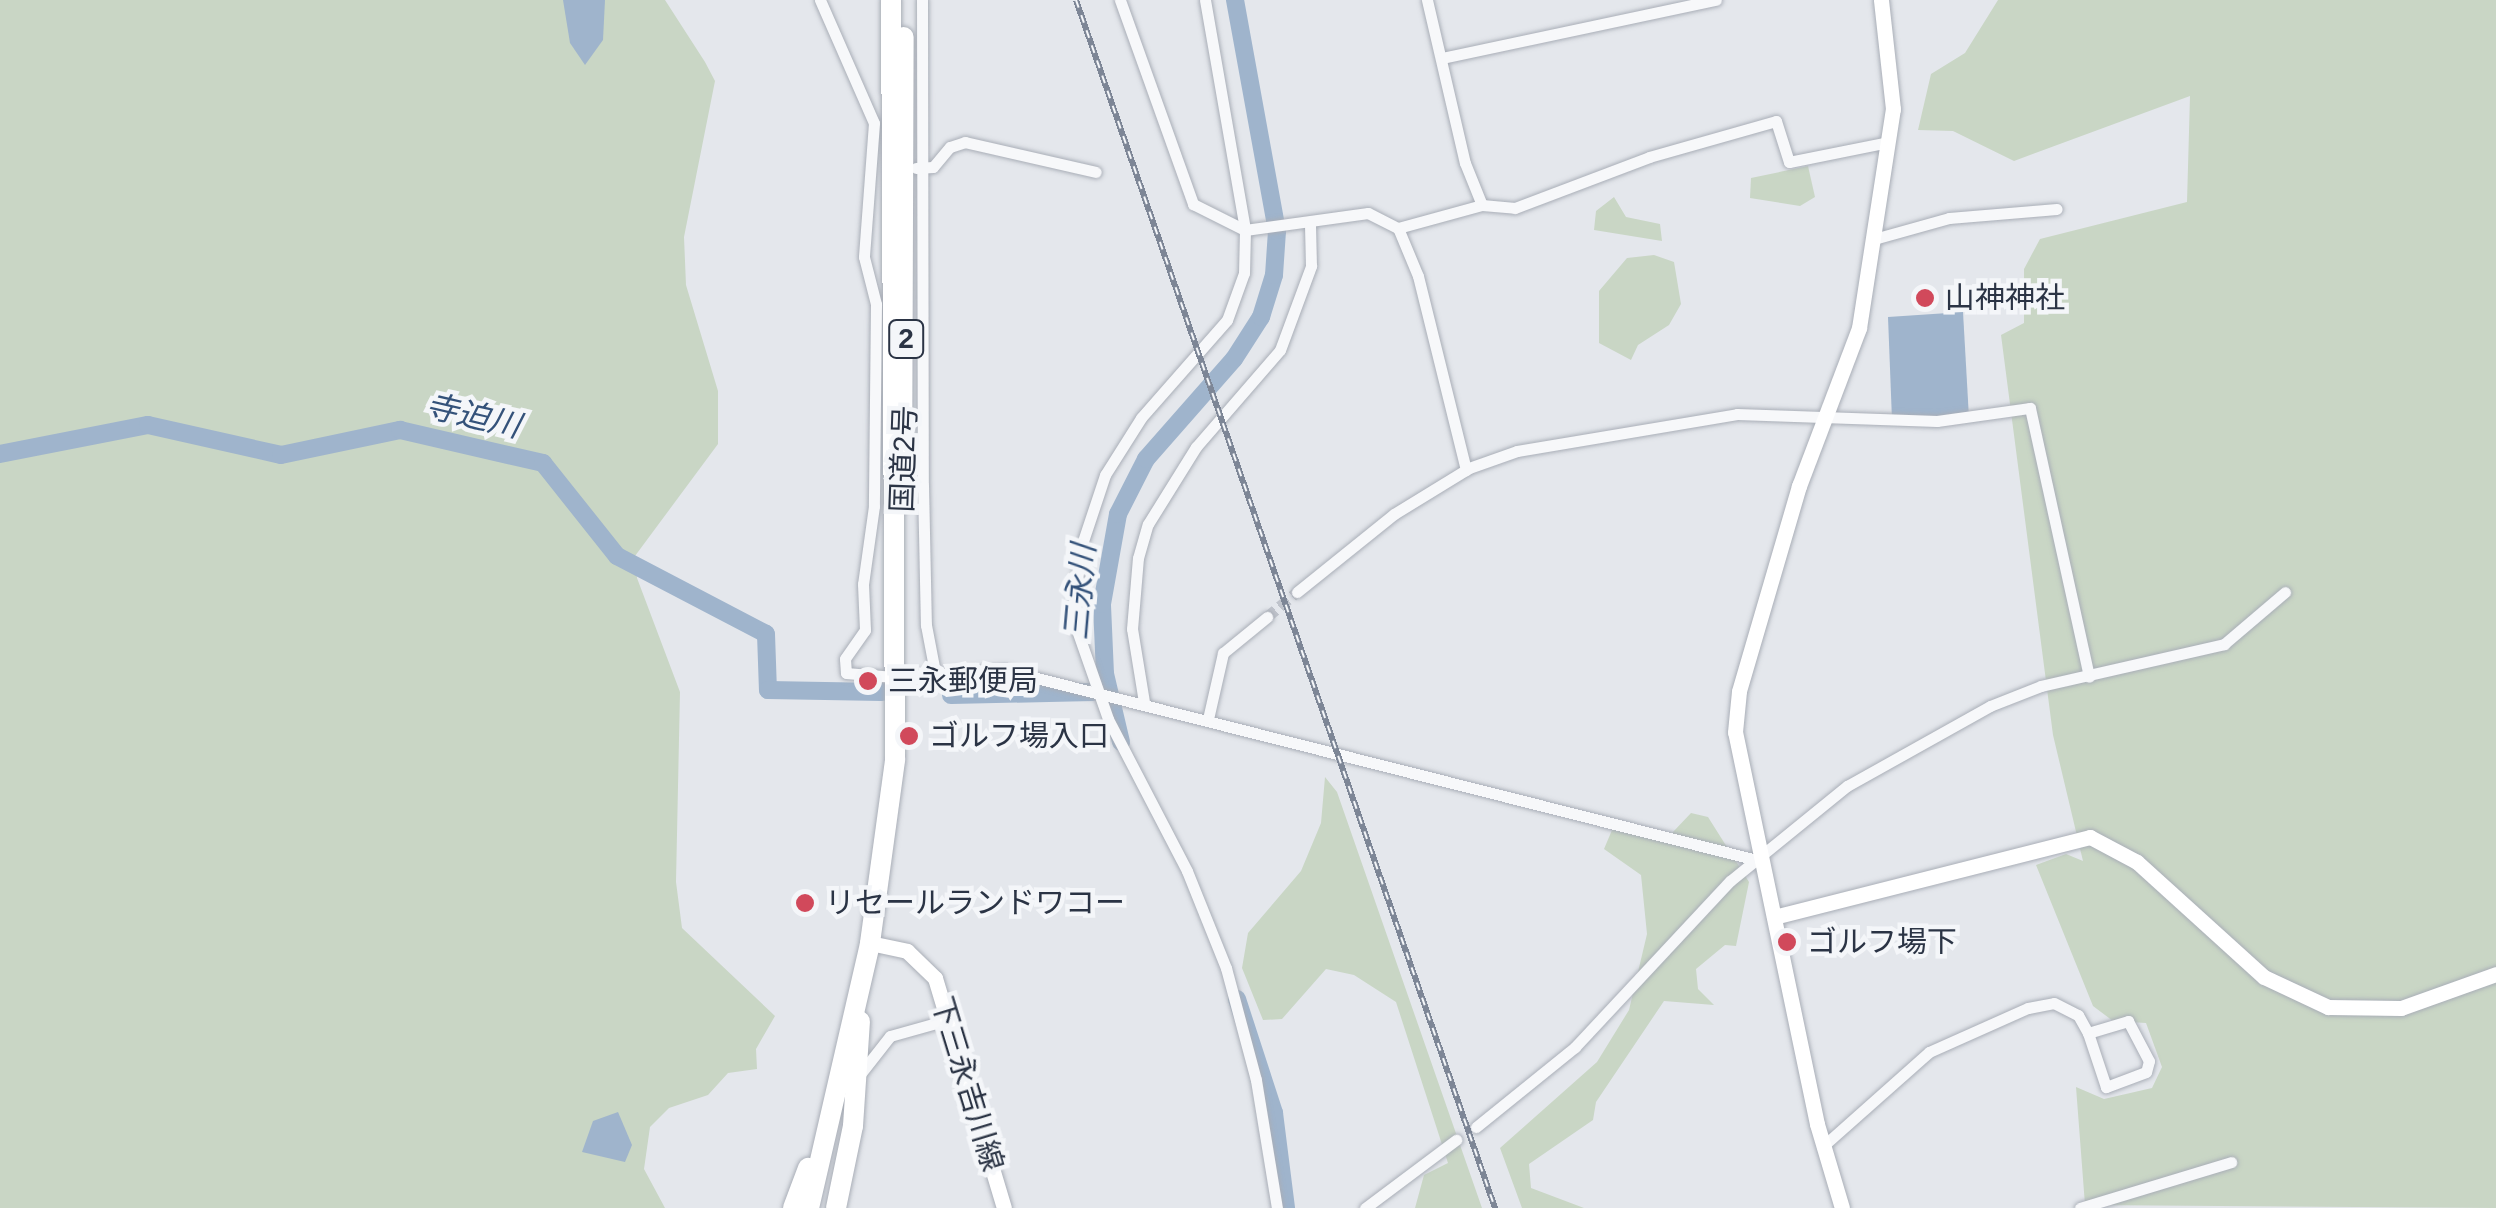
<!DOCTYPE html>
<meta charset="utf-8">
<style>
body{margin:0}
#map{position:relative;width:2496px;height:1208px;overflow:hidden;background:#e4e7ec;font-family:Helvetica,"Noto Sans JP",sans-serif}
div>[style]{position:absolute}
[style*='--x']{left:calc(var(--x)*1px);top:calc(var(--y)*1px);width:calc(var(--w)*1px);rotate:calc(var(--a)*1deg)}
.green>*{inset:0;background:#c9d6c5}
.water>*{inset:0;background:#9fb4cc}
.river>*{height:18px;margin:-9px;padding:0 9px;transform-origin:9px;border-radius:9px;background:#9fb4cc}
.street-tunnel>*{height:11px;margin-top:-5.5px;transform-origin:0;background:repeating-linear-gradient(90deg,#bfc3cb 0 11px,transparent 0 16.5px)}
.roads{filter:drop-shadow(0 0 2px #a9aeb7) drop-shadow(0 0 2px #a9aeb7)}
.street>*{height:11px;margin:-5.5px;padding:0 5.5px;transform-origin:5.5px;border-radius:5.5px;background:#f7f8fa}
.secondary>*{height:15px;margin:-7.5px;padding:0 7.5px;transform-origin:7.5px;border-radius:7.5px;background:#fff}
.highway>*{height:20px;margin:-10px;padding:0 10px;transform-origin:10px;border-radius:10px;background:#fff}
.rail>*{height:6px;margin-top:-3px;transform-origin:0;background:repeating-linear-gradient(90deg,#f4f6f9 0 8px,#7d8696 0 16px);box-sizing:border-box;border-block:2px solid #7d8696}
.dots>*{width:28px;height:28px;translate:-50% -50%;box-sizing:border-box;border:5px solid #f4f6f9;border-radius:50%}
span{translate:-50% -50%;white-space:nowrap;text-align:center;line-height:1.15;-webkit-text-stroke:9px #f4f6f9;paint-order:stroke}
.shield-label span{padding:2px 8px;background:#f4f6f9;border:2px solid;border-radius:8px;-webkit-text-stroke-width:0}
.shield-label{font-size:28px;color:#2b3445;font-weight:700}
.poi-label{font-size:30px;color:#2b3445}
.left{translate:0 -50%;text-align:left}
.street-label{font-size:30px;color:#2b3445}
.water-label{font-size:32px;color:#34527a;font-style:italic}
</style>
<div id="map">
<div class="green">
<div style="clip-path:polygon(0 0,665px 0,705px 62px,715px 81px,684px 237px,686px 285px,718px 391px,718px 444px,635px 556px,637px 578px,680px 692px,676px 882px,682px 928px,775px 1016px,756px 1049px,757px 1069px,728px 1073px,708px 1095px,669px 1108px,650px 1127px,644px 1169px,665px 1208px,0 1208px)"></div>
<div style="clip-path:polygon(1998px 0,2496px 0,2496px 1208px,2085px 1205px,2076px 1087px,2104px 1099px,2152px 1088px,2162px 1067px,2146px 1023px,2113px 1021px,2093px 1006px,2036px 865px,2066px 854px,2083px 861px,2053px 735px,2001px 335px,2024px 323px,2024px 269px,2040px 239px,2187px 202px,2190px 96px,2014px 161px,1953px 131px,1918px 130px,1931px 74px,1965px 53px)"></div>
<div style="clip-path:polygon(1808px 166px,1815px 197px,1800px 206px,1750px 198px,1751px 178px)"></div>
<div style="clip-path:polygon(1614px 197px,1626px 217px,1660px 224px,1662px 241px,1594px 230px,1596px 211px)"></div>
<div style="clip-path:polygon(1654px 255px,1674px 262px,1681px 304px,1669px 325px,1638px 345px,1631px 360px,1599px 343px,1599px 291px,1627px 258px)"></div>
<div style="clip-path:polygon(1325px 777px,1337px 792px,1482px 1208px,1415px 1208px,1424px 1175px,1448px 1163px,1396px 1002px,1354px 975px,1326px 969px,1282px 1019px,1263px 1020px,1242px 968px,1248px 933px,1301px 871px,1321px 823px)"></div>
<div style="clip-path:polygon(1691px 813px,1708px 817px,1749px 882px,1736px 946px,1725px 945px,1696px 969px,1698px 989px,1714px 1005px,1664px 1001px,1596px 1102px,1593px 1120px,1529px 1164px,1531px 1188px,1584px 1208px,1522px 1208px,1500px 1148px,1597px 1062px,1629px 1010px,1647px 934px,1641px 875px,1604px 849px,1615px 823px,1672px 833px)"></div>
</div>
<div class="water">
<div style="clip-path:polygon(563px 0,605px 0,603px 40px,585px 65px,570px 43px)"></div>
<div style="clip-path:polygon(1963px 312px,1969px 418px,1892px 420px,1888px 317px)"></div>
<div style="clip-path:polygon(618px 1112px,632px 1145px,625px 1162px,582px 1152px,593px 1121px)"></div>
</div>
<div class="river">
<div style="--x:0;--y:454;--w:151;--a:-11.1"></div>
<div style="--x:148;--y:425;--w:136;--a:12.7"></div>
<div style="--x:281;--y:455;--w:122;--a:-11.9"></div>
<div style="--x:400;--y:430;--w:147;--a:13"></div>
<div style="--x:543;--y:463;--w:119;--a:51.5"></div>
<div style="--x:617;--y:556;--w:168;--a:27.6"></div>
<div style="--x:766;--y:634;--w:56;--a:88"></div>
<div style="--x:768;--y:690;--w:114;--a:1"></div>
<div style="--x:951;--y:695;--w:142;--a:-1.2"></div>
<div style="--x:1121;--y:742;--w:70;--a:-103.2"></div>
<div style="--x:1105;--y:674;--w:70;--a:-92.5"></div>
<div style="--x:1102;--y:604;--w:91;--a:-79.9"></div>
<div style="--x:1118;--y:514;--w:62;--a:-63"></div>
<div style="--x:1146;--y:459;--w:133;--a:-48.7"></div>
<div style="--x:1234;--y:359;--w:50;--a:-57.3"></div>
<div style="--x:1261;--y:317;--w:44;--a:-72.8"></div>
<div style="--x:1274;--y:275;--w:44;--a:-86.1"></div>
<div style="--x:1277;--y:231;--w:235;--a:-100.3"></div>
<div style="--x:1237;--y:999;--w:120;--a:72"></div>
<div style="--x:1274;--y:1113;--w:96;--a:82.8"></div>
</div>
<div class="street-tunnel">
<div style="--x:1267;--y:617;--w:39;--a:-40"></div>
</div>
<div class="roads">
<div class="street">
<div style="--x:820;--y:0;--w:134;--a:66.3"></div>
<div style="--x:874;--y:123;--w:134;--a:94.3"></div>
<div style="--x:864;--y:257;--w:49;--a:75.7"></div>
<div style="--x:876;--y:304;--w:202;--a:90.6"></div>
<div style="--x:874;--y:506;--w:79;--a:98"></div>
<div style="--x:863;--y:584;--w:46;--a:87.5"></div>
<div style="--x:865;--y:630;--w:35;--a:125"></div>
<div style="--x:845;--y:659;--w:14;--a:86"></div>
<div style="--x:846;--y:673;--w:48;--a:4.8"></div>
<div style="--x:894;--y:677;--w:111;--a:-3.6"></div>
<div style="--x:1005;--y:670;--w:780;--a:14.18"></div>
<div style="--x:922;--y:0;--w:485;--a:89.9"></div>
<div style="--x:923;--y:485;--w:140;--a:88.8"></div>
<div style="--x:926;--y:625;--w:48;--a:79.2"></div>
<div style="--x:1120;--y:0;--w:217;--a:70.3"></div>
<div style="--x:1193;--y:204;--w:58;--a:26.6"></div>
<div style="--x:1245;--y:230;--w:124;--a:-7.9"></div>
<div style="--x:1368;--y:213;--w:34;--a:27"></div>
<div style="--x:1398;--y:228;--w:87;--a:-15.3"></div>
<div style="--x:1482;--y:205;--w:33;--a:5"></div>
<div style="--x:1515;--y:208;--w:143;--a:-20.8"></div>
<div style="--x:1649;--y:157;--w:132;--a:-15.8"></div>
<div style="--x:1776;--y:121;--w:43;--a:72.4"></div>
<div style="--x:1789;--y:162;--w:101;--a:-11.4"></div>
<div style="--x:1205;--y:0;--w:233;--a:80.1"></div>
<div style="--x:1245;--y:230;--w:43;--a:91.3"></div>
<div style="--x:1244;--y:273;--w:50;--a:109.9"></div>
<div style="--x:1227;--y:320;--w:130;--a:131.3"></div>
<div style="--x:1141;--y:418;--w:67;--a:122.3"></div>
<div style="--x:1105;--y:475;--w:73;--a:108.4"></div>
<div style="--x:1082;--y:544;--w:73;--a:97.9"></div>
<div style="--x:1072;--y:616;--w:109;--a:70.7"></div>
<div style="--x:1108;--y:719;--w:171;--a:62.5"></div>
<div style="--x:1187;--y:871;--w:105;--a:68.1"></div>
<div style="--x:1226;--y:968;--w:116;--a:75"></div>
<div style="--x:1256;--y:1080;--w:130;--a:80.7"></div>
<div style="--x:1427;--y:0;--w:167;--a:76.9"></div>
<div style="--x:1465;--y:163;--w:45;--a:68"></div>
<div style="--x:1442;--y:58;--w:280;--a:-12"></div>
<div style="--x:916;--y:168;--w:17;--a:-3"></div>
<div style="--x:933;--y:167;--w:26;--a:-50"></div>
<div style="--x:950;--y:147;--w:16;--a:-18"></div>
<div style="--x:965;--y:142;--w:134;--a:12.9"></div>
<div style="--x:1398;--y:228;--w:52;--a:67.4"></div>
<div style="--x:1418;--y:276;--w:200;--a:76.1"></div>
<div style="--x:1874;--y:239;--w:78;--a:-15.6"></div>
<div style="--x:1949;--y:218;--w:108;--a:-4.8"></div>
<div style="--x:1297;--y:592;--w:124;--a:-38.8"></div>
<div style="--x:1394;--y:514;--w:88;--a:-31.5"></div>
<div style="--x:1469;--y:468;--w:51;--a:-19.5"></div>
<div style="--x:1517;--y:451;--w:223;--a:-9.5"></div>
<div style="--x:1737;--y:414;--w:200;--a:2"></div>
<div style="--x:1937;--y:421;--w:94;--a:-8"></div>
<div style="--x:2030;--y:408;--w:275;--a:77.6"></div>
<div style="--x:1144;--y:702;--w:74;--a:-99.3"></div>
<div style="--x:1132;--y:629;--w:71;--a:-85.2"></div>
<div style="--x:1138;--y:558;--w:35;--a:-74"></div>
<div style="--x:1148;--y:524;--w:91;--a:-58.1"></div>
<div style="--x:1196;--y:447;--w:128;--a:-49.1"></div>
<div style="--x:1280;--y:350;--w:90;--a:-69.7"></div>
<div style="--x:1311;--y:266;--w:42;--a:-91.4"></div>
<div style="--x:1208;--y:719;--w:68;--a:-77.2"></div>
<div style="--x:1223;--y:653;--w:57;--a:-39.3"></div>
<div style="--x:861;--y:1073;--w:47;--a:-51.9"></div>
<div style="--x:890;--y:1036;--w:63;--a:-15.6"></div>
<div style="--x:1476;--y:1127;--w:127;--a:-38.9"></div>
<div style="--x:1575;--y:1047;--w:227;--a:-47"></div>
<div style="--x:1730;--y:881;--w:151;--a:-39.1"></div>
<div style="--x:1847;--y:786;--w:164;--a:-29.2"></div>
<div style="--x:1990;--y:706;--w:55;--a:-21.4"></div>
<div style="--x:2041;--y:686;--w:188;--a:-12.9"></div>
<div style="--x:2224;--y:644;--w:80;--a:-40.4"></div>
<div style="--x:1822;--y:1147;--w:143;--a:-41.6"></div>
<div style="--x:1929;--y:1052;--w:108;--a:-24"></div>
<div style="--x:2028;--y:1008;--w:26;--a:-11"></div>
<div style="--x:2054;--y:1003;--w:27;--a:27"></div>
<div style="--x:2078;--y:1015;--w:21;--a:61"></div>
<div style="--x:2088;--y:1033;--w:42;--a:-16.7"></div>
<div style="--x:2128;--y:1021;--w:45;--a:62.3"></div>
<div style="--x:2149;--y:1061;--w:11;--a:105"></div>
<div style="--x:2146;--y:1072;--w:43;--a:159.4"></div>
<div style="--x:2106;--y:1087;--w:57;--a:-108.4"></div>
<div style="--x:1365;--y:1208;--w:114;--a:-36.8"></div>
<div style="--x:2080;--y:1208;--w:158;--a:-16.9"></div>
</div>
<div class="secondary">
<div style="--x:1774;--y:917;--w:326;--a:-14.2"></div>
<div style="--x:2090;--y:837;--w:53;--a:28"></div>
<div style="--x:2137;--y:862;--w:171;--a:42.2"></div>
<div style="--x:2264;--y:977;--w:71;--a:25.1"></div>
<div style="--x:2328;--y:1007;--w:73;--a:0.8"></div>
<div style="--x:2401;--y:1008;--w:101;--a:-19.7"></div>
<div style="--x:870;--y:943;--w:38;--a:12"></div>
<div style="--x:907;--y:951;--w:39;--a:44"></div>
<div style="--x:935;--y:978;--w:240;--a:73.3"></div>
<div style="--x:1842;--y:1208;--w:88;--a:-106.6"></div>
<div style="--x:1817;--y:1124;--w:400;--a:-101.8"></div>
<div style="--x:1735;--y:732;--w:41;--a:-84.4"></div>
<div style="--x:1739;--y:691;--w:214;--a:-73.7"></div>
<div style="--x:1799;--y:486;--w:169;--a:-69.2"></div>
<div style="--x:1859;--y:328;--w:222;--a:-81.2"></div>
<div style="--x:1893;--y:109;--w:110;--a:-96.3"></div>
</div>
<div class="highway">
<div style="--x:902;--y:503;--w:466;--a:-89.8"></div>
<div style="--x:793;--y:1208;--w:43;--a:-69.4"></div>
<div style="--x:809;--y:1208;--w:272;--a:-77"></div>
<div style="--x:870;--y:943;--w:185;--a:-82.2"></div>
<div style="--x:895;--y:760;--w:760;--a:-90.3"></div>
<div style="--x:836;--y:1208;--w:84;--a:-78.3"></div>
<div style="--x:853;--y:1126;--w:105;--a:-86.2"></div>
</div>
</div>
<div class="rail">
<div style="--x:1076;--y:0;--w:1279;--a:70.87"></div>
</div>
<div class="dots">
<div style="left:1925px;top:298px;background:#d1495b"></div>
<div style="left:868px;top:681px;background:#d1495b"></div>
<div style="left:909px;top:736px;background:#d1495b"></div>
<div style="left:805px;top:903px;background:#d1495b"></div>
<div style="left:1787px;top:942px;background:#d1495b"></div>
</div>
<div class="shield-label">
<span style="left:906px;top:339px">2</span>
</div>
<div class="poi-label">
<span class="left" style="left:1945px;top:298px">山神神社</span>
<span class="left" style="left:888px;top:681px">三永郵便局</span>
<span class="left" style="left:929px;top:736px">ゴルフ場入口</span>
<span class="left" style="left:825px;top:903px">リセールランドワコー</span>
<span class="left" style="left:1807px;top:942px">ゴルフ場下</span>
</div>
<div class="street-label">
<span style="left:904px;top:459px;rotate:-88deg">国道2号</span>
<span style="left:967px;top:1084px;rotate:73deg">下三永吉川線</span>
</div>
<div class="water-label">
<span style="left:473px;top:416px;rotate:13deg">寺迫川</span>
<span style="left:1080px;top:592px;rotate:-85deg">三永川</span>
</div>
</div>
